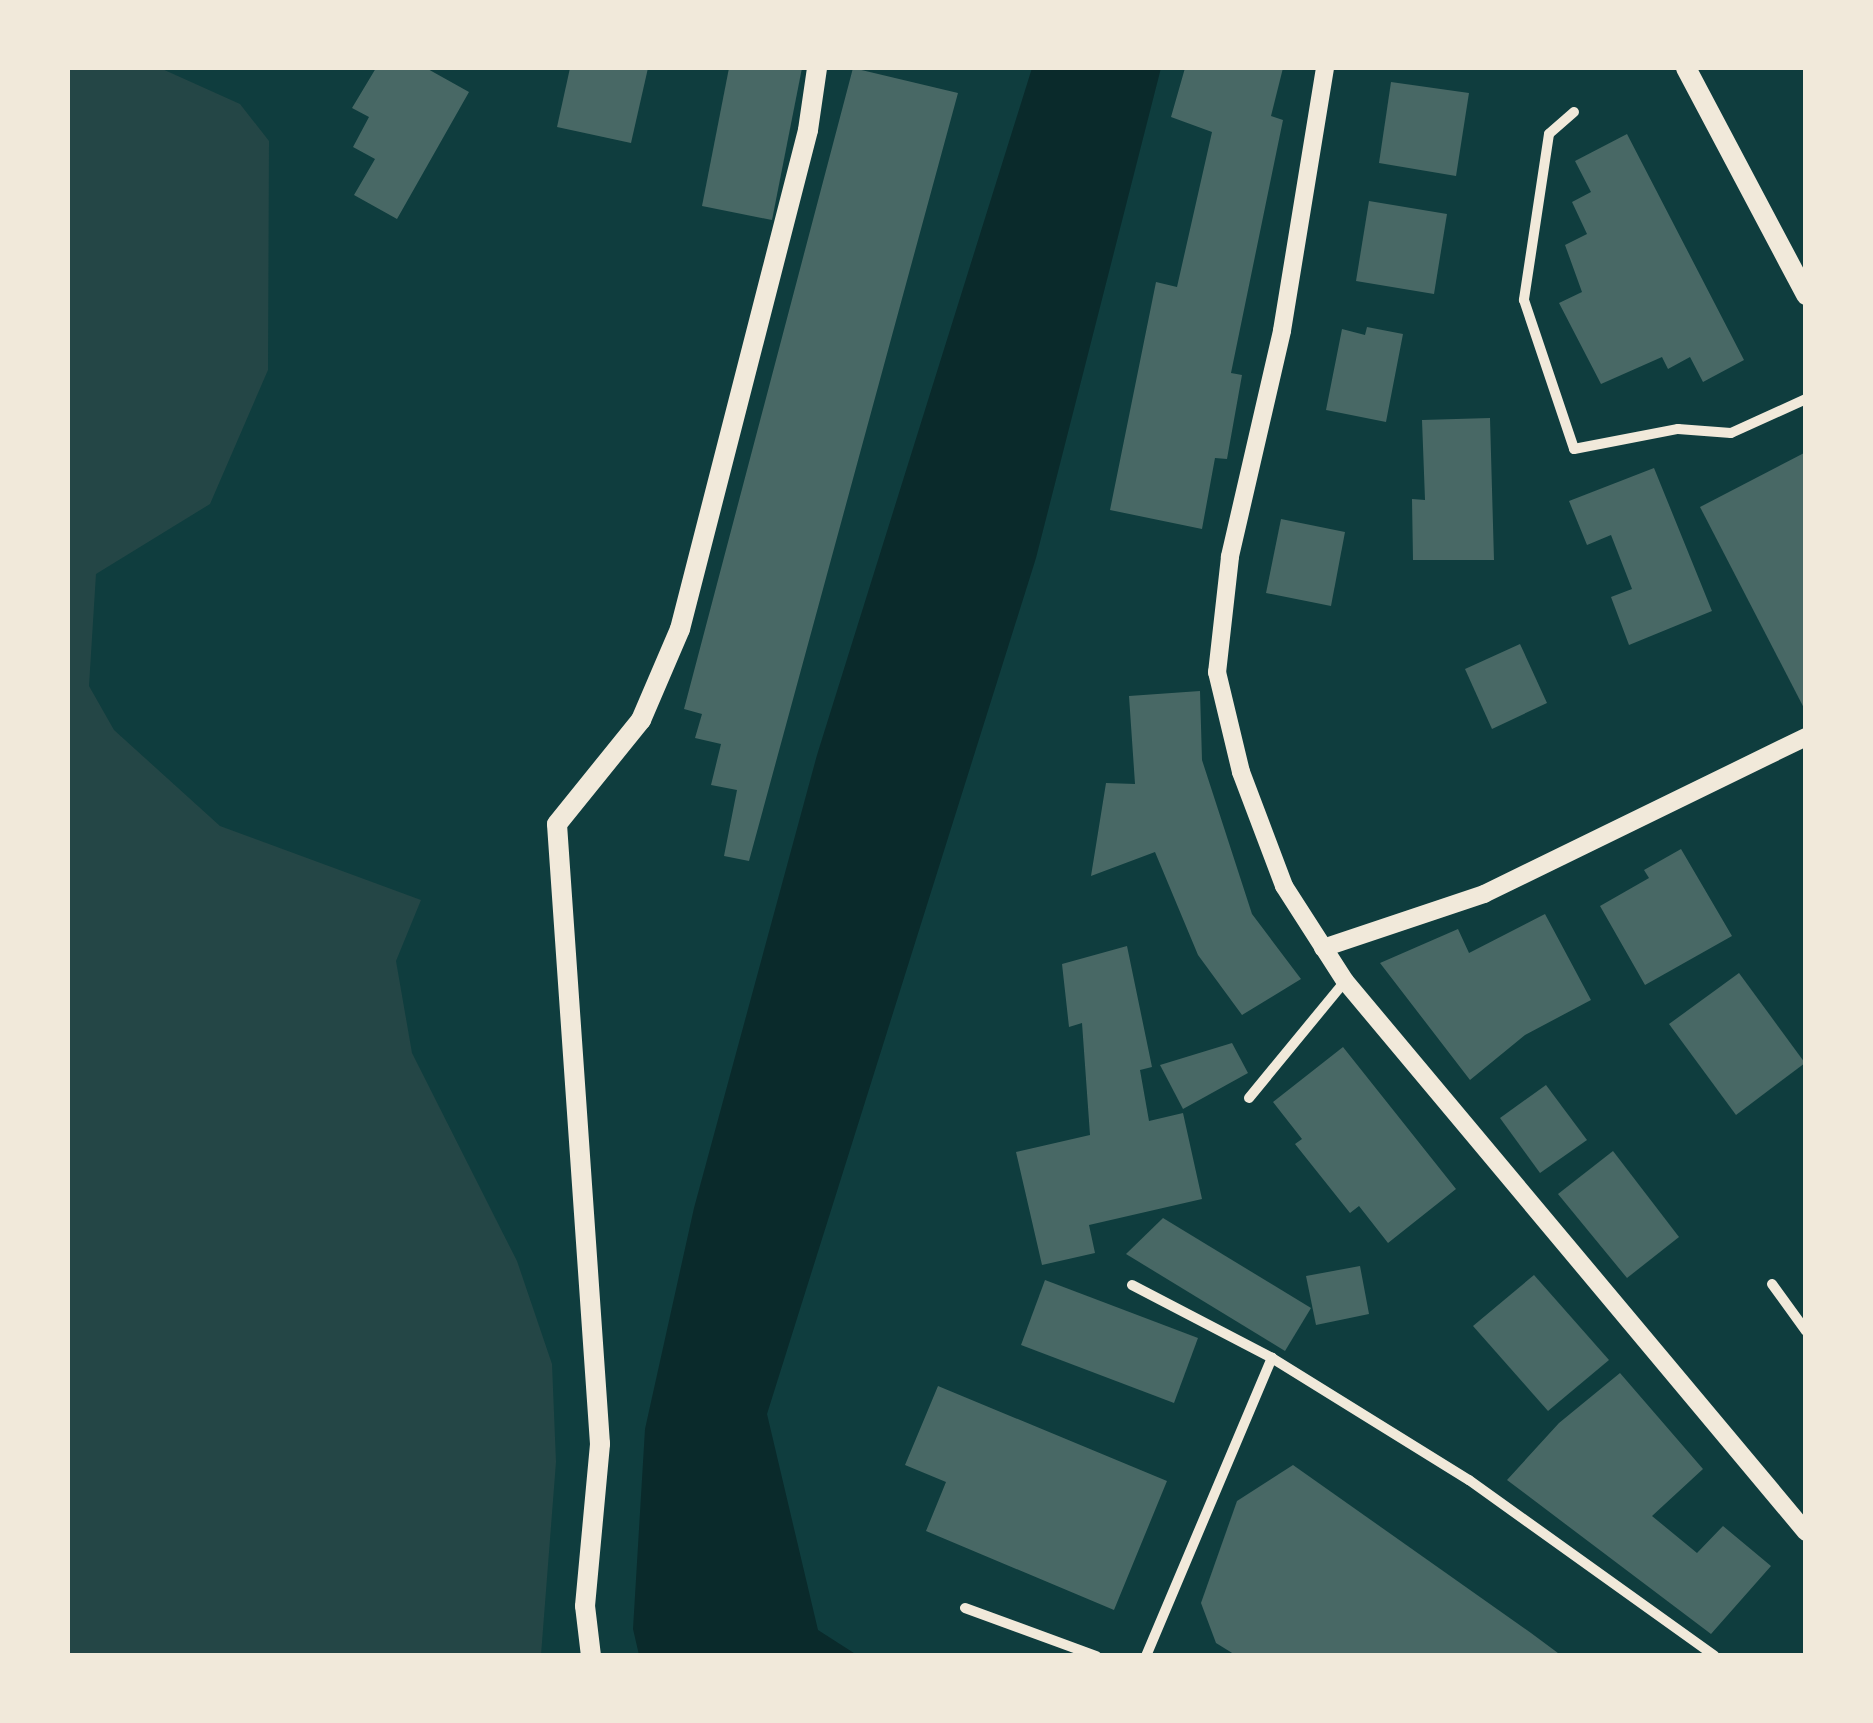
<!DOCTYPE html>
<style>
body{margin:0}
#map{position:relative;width:1873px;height:1723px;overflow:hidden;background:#0f3d3e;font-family:"Crimson Pro",serif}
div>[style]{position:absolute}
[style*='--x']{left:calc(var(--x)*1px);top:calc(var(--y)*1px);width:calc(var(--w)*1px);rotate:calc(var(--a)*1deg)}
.green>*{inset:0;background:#244646}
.water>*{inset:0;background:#0a2a2b}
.building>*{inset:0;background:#486865}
.minor>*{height:10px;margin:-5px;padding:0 5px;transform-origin:5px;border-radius:5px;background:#f1e9da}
.tertiary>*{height:18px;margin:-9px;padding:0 9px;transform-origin:9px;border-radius:9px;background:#f1e9da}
.secondary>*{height:20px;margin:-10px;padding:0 10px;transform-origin:10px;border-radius:10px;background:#f1e9da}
span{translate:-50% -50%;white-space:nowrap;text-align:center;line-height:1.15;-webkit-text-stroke:8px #f1e9da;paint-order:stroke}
.frame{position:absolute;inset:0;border:70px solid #f1e9da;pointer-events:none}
</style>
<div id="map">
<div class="green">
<div style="clip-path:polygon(68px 68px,160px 68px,240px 104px,269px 141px,268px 370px,210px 504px,96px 574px,89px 686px,114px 730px,220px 826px,421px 900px,396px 961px,412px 1053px,517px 1261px,552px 1364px,556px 1462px,541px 1655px,68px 1655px)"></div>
</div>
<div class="water">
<div style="clip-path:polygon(1032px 68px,1161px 68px,1036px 558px,767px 1414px,818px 1630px,857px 1655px,639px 1655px,633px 1629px,645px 1429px,694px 1208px,817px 755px)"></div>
</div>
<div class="building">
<div style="clip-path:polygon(376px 68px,426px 68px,469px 92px,397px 219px,354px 195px,375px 159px,353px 147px,369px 117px,352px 108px)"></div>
<div style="clip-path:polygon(570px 68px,648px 68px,631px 143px,557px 127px)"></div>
<div style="clip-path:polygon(729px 68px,802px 68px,772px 220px,702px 206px)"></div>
<div style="clip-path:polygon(853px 68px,958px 93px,749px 861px,724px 856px,737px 790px,711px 785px,721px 744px,695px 738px,702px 714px,684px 709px)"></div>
<div style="clip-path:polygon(1185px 68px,1283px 68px,1271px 116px,1283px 120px,1231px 373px,1242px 375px,1227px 459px,1215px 458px,1202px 529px,1110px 510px,1156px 282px,1177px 287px,1212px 132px,1171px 117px)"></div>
<div style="clip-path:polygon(1391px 82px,1469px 93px,1456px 176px,1379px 163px)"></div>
<div style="clip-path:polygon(1627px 134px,1744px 360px,1703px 382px,1690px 357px,1668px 369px,1662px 357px,1601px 384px,1559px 303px,1582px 292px,1565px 245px,1587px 234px,1572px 202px,1591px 192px,1575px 161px)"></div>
<div style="clip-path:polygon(1369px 201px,1447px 214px,1434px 294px,1356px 281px)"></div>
<div style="clip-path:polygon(1367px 327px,1403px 334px,1386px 422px,1326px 410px,1342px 329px,1365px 335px)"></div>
<div style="clip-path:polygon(1490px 418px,1494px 560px,1413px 560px,1412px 499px,1425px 500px,1422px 420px)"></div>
<div style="clip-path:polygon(1806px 452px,1806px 712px,1700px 507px)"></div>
<div style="clip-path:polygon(1654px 468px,1712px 611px,1629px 645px,1611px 597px,1632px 589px,1611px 535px,1587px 545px,1569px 501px)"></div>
<div style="clip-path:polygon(1281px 519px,1345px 532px,1331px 606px,1266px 593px)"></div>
<div style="clip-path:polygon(1520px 644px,1547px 703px,1492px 729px,1465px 669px)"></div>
<div style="clip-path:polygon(1200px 691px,1202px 760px,1252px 914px,1301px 979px,1242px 1015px,1198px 955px,1155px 852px,1091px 876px,1106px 783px,1135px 784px,1129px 696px)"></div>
<div style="clip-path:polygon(1681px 849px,1732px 936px,1645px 985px,1600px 906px,1649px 878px,1644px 870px)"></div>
<div style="clip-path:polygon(1545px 914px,1591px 1000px,1525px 1035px,1470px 1080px,1380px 963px,1458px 929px,1469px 953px)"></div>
<div style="clip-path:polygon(1127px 946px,1152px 1067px,1140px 1070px,1149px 1121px,1183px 1113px,1202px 1199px,1089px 1225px,1095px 1253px,1042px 1265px,1016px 1152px,1090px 1135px,1082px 1023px,1069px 1027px,1062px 964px)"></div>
<div style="clip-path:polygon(1739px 973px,1805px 1063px,1736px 1115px,1669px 1024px)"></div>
<div style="clip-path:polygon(1232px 1043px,1248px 1073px,1183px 1109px,1160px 1065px)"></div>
<div style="clip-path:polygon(1343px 1047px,1456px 1189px,1388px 1243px,1359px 1206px,1350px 1213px,1295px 1144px,1302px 1139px,1273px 1102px)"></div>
<div style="clip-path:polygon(1546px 1085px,1587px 1140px,1540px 1173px,1500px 1118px)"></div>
<div style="clip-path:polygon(1613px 1151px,1679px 1237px,1627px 1278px,1558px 1194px)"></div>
<div style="clip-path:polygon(1163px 1218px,1311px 1308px,1285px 1351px,1126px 1254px)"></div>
<div style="clip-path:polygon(1360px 1266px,1369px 1314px,1316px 1325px,1306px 1276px)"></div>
<div style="clip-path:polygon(1534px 1275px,1609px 1360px,1548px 1411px,1473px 1326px)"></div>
<div style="clip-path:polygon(1045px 1280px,1198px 1338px,1174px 1403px,1021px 1345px)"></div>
<div style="clip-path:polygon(1620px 1373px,1703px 1469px,1652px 1516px,1697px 1553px,1723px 1526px,1771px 1566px,1711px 1634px,1507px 1480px,1559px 1423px)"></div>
<div style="clip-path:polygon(938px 1386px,1167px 1481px,1114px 1610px,926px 1531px,946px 1482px,905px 1465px)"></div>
<div style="clip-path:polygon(1293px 1465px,1531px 1633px,1562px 1656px,1237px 1656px,1216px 1643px,1201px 1603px,1237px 1501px)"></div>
</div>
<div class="minor">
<div style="--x:1574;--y:112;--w:33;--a:139"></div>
<div style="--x:1549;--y:134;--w:168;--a:98.6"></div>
<div style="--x:1524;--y:300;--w:157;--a:71.4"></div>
<div style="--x:1574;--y:449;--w:106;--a:-10.9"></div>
<div style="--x:1678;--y:429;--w:53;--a:4.3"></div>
<div style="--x:1731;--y:433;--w:82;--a:-24.4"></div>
<div style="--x:1249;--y:1098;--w:151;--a:-50.6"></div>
<div style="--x:1772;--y:1284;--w:58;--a:54.1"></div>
<div style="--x:1132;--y:1285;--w:158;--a:27.5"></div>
<div style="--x:1272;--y:1358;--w:232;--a:31.8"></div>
<div style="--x:1469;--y:1480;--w:302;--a:35.6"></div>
<div style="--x:965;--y:1608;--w:140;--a:20.1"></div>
<div style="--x:1146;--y:1656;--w:324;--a:-67.1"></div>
</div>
<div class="tertiary">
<div style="--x:1325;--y:68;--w:266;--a:99.3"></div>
<div style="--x:1282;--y:331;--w:232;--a:103"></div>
<div style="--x:1230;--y:557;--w:116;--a:96.4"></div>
<div style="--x:1217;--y:672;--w:103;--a:76.5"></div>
<div style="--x:1241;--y:772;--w:122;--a:69.3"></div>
<div style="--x:1284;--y:886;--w:113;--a:57.3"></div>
<div style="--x:1345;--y:981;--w:718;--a:50.08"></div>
<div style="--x:1323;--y:948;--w:170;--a:-18.5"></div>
<div style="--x:1484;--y:894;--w:358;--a:-26"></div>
</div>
<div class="secondary">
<div style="--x:1686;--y:68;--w:257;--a:62.1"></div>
<div style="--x:591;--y:1656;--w:50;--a:-96.8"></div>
<div style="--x:585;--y:1606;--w:163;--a:-84.7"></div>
<div style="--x:600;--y:1444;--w:621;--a:-93.97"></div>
<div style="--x:557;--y:824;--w:134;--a:-51.1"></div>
<div style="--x:641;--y:720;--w:99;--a:-66.8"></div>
<div style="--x:680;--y:629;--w:515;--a:-75.61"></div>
<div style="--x:808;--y:130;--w:63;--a:-81.7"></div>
</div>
<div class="frame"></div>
</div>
